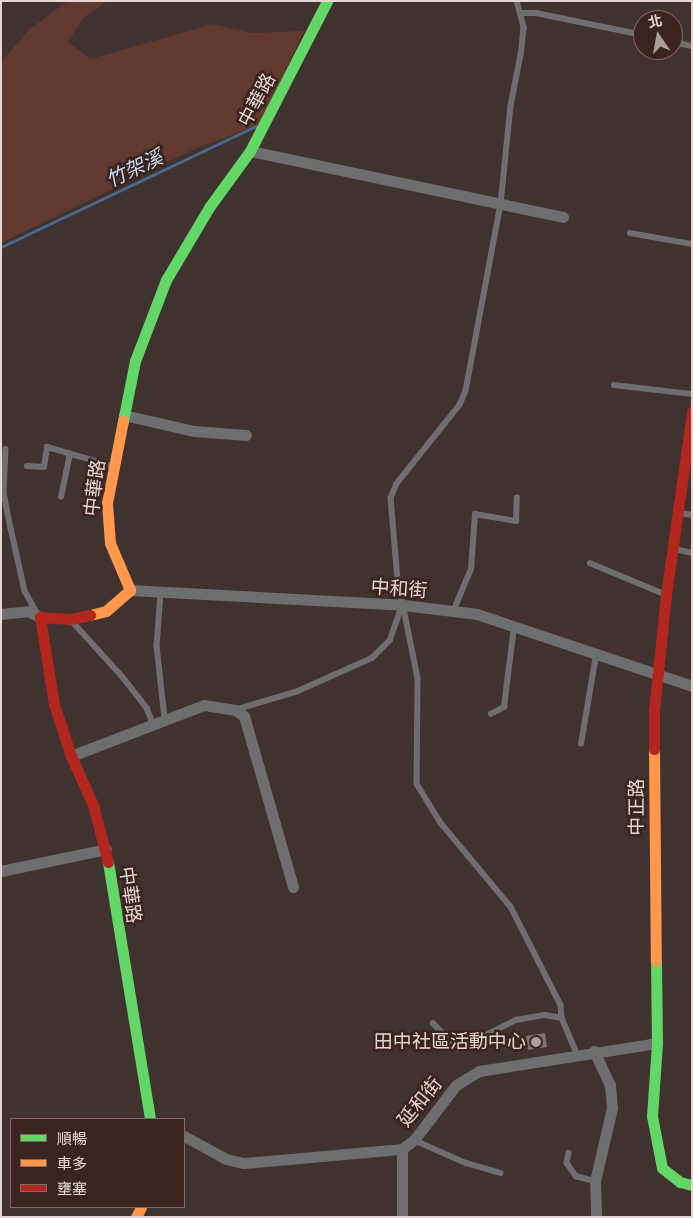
<!DOCTYPE html>
<meta charset="utf-8">
<style>
body{margin:0}
#map{position:relative;width:693px;height:1218px;overflow:hidden;background:#3f322f;font-family:Mulish,"Noto Sans TC",sans-serif}
div>[style]{position:absolute}
[style*='--x']{left:calc(var(--x)*1px);top:calc(var(--y)*1px);width:calc(var(--w)*1px);rotate:calc(var(--a)*1deg)}
.green>*{inset:0;background:#62392f}
.stream>*{height:3px;margin:-1.5px;padding:0 1.5px;transform-origin:1.5px;border-radius:1.5px;background:#4c678c}
.building>*{inset:0;background:#81706c}
.lane>*{height:5.5px;margin:-2.75px;padding:0 2.75px;transform-origin:2.75px;border-radius:2.75px;background:#6f6e6f}
.street>*{height:11px;margin:-5.5px;padding:0 5.5px;transform-origin:5.5px;border-radius:5.5px;background:#6f6e6f}
.fast>*{height:11px;margin:-5.5px;padding:0 5.5px;transform-origin:5.5px;border-radius:5.5px;background:#63d668}
.slow>*{height:11px;margin:-5.5px;padding:0 5.5px;transform-origin:5.5px;border-radius:5.5px;background:#ff974d}
.jam>*{height:11px;margin:-5.5px;padding:0 5.5px;transform-origin:5.5px;border-radius:5.5px;background:#b3261e}
.dots>*{width:14px;height:14px;translate:-50% -50%;box-sizing:border-box;border:2px solid #3b241e;border-radius:50%}
span{translate:-50% -50%;white-space:nowrap;text-align:center;line-height:1.15;-webkit-text-stroke:5px #3b241e;paint-order:stroke}
.street-label{font-size:19px;color:#e6d6d2}
.poi-label{font-size:19px;color:#e6d6d2}
.right{translate:-100% -50%;text-align:right}
.water-label{font-size:20px;color:#c6daf3;font-style:italic}
.frame{position:absolute;inset:0;border:2px solid #e6d6d2;pointer-events:none}
.legend{position:absolute;left:10px;top:1118px;width:175px;height:90px;box-sizing:border-box;background:#3b241e;border:1px solid #7f6b66;margin:0;padding:6px 9px;list-style:none;font-size:15px;color:#e6d6d2}
.legend li{display:flex;align-items:center;gap:10px;height:25px}
.legend b{width:25px;border:1px solid #7f6b66}
.north{position:absolute;left:633px;top:10px;width:50px;height:50px;box-sizing:border-box;background:#3b241e;border:1px solid #7f6b66;border-radius:50%;rotate:348deg;font-size:14px;font-weight:700;line-height:20px;text-align:center;color:#e6d6d2}
.north::after{content:'';display:block;margin:auto;width:18px;height:22px;background:#ac9d99;clip-path:polygon(50% 0,100% 100%,50% 72%,0 100%)}
</style>
<div id="map">
<div class="green">
<div style="clip-path:polygon(68px 1px,108px 1px,84px 17px,68px 42px,90px 59px,213px 24px,251px 33px,304px 31px,260px 124px,195px 149px,1px 243px,1px 62px,30px 29px)"></div>
</div>
<div class="stream">
<div style="--x:1;--y:247;--w:282;--a:-25.4"></div>
</div>
<div class="building">
<div style="clip-path:polygon(545px 1033px,547px 1047px,528px 1050px,526px 1036px)"></div>
</div>
<div class="lane">
<div style="--x:517;--y:1;--w:28;--a:75"></div>
<div style="--x:524;--y:28;--w:27;--a:96"></div>
<div style="--x:521;--y:55;--w:52;--a:101.1"></div>
<div style="--x:511;--y:106;--w:99;--a:95.8"></div>
<div style="--x:501;--y:204;--w:190;--a:100.6"></div>
<div style="--x:466;--y:391;--w:15;--a:113"></div>
<div style="--x:460;--y:405;--w:101;--a:128.6"></div>
<div style="--x:397;--y:484;--w:15;--a:113"></div>
<div style="--x:391;--y:498;--w:81;--a:85.1"></div>
<div style="--x:398;--y:579;--w:101;--a:78.6"></div>
<div style="--x:418;--y:678;--w:106;--a:90.5"></div>
<div style="--x:417;--y:784;--w:46;--a:58.4"></div>
<div style="--x:441;--y:823;--w:109;--a:50.2"></div>
<div style="--x:511;--y:907;--w:110;--a:63"></div>
<div style="--x:561;--y:1005;--w:13;--a:86"></div>
<div style="--x:520;--y:13;--w:16;--a:0"></div>
<div style="--x:536;--y:13;--w:109;--a:11.6"></div>
<div style="--x:673;--y:42;--w:19;--a:12"></div>
<div style="--x:630;--y:233;--w:63;--a:10.1"></div>
<div style="--x:614;--y:385;--w:79;--a:6.6"></div>
<div style="--x:6;--y:449;--w:44;--a:92.6"></div>
<div style="--x:4;--y:493;--w:36;--a:79"></div>
<div style="--x:11;--y:528;--w:65;--a:77.5"></div>
<div style="--x:25;--y:591;--w:26;--a:61"></div>
<div style="--x:27;--y:466;--w:17;--a:3"></div>
<div style="--x:44;--y:467;--w:20;--a:-81"></div>
<div style="--x:47;--y:447;--w:69;--a:16.1"></div>
<div style="--x:61;--y:497;--w:44;--a:-78.2"></div>
<div style="--x:680;--y:513;--w:12;--a:9"></div>
<div style="--x:675;--y:549;--w:17;--a:13"></div>
<div style="--x:590;--y:563;--w:80;--a:22.7"></div>
<div style="--x:161;--y:594;--w:52;--a:94.4"></div>
<div style="--x:157;--y:646;--w:73;--a:83.7"></div>
<div style="--x:453;--y:612;--w:47;--a:-67.3"></div>
<div style="--x:471;--y:569;--w:55;--a:-85.8"></div>
<div style="--x:475;--y:514;--w:42;--a:9.7"></div>
<div style="--x:516;--y:521;--w:23;--a:-88"></div>
<div style="--x:71;--y:620;--w:76;--a:47.7"></div>
<div style="--x:122;--y:676;--w:41;--a:52"></div>
<div style="--x:147;--y:708;--w:17;--a:69"></div>
<div style="--x:235;--y:710;--w:66;--a:-16.8"></div>
<div style="--x:298;--y:691;--w:81;--a:-24"></div>
<div style="--x:372;--y:658;--w:25;--a:-45"></div>
<div style="--x:390;--y:640;--w:36;--a:-71"></div>
<div style="--x:491;--y:714;--w:15;--a:-28"></div>
<div style="--x:504;--y:707;--w:81;--a:-82.9"></div>
<div style="--x:581;--y:744;--w:90;--a:-80.4"></div>
<div style="--x:433;--y:1023;--w:36;--a:46"></div>
<div style="--x:458;--y:1049;--w:65;--a:-26.6"></div>
<div style="--x:516;--y:1020;--w:29;--a:-10"></div>
<div style="--x:545;--y:1015;--w:17;--a:10"></div>
<div style="--x:562;--y:1018;--w:39;--a:67"></div>
<div style="--x:414;--y:1140;--w:57;--a:23.9"></div>
<div style="--x:466;--y:1163;--w:36;--a:16"></div>
<div style="--x:569;--y:1153;--w:10;--a:101"></div>
<div style="--x:567;--y:1163;--w:16;--a:55"></div>
<div style="--x:576;--y:1176;--w:20;--a:15"></div>
</div>
<div class="street">
<div style="--x:250;--y:151;--w:320;--a:11.9"></div>
<div style="--x:124;--y:415;--w:72;--a:12.9"></div>
<div style="--x:194;--y:431;--w:52;--a:4.4"></div>
<div style="--x:130;--y:590;--w:273;--a:3.1"></div>
<div style="--x:403;--y:605;--w:75;--a:6.9"></div>
<div style="--x:477;--y:614;--w:227;--a:18.5"></div>
<div style="--x:1;--y:614;--w:27;--a:-6"></div>
<div style="--x:28;--y:611;--w:13;--a:27"></div>
<div style="--x:71;--y:756;--w:142;--a:-21"></div>
<div style="--x:204;--y:705;--w:31;--a:9"></div>
<div style="--x:235;--y:710;--w:11;--a:34"></div>
<div style="--x:244;--y:716;--w:178;--a:74"></div>
<div style="--x:1;--y:871;--w:107;--a:-11.8"></div>
<div style="--x:594;--y:1051;--w:38;--a:65"></div>
<div style="--x:610;--y:1085;--w:23;--a:85"></div>
<div style="--x:612;--y:1108;--w:75;--a:103.1"></div>
<div style="--x:595;--y:1181;--w:36;--a:88"></div>
<div style="--x:184;--y:1136;--w:48;--a:28.7"></div>
<div style="--x:226;--y:1159;--w:18;--a:13"></div>
<div style="--x:244;--y:1163;--w:159;--a:-5.1"></div>
<div style="--x:402;--y:1149;--w:15;--a:-37"></div>
<div style="--x:414;--y:1140;--w:69;--a:-52.6"></div>
<div style="--x:456;--y:1085;--w:27;--a:-31"></div>
<div style="--x:479;--y:1071;--w:180;--a:-8.9"></div>
<div style="--x:402;--y:1217;--w:68;--a:-90"></div>
</div>
<div class="fast">
<div style="--x:123;--y:421;--w:61;--a:-78.7"></div>
<div style="--x:135;--y:361;--w:87;--a:-69.1"></div>
<div style="--x:166;--y:280;--w:86;--a:-59.3"></div>
<div style="--x:210;--y:206;--w:68;--a:-54"></div>
<div style="--x:250;--y:151;--w:169;--a:-62.8"></div>
<div style="--x:108;--y:862;--w:260;--a:80.7"></div>
<div style="--x:656;--y:961;--w:82;--a:89.3"></div>
<div style="--x:657;--y:1043;--w:73;--a:93.9"></div>
<div style="--x:652;--y:1116;--w:53;--a:79.1"></div>
<div style="--x:662;--y:1168;--w:23;--a:38"></div>
<div style="--x:680;--y:1182;--w:12;--a:14"></div>
</div>
<div class="slow">
<div style="--x:90;--y:615;--w:16;--a:-14"></div>
<div style="--x:106;--y:611;--w:32;--a:-41"></div>
<div style="--x:130;--y:590;--w:51;--a:-113.1"></div>
<div style="--x:110;--y:543;--w:40;--a:-94.3"></div>
<div style="--x:107;--y:503;--w:84;--a:-79"></div>
<div style="--x:654;--y:749;--w:212;--a:89.5"></div>
<div style="--x:136;--y:1217;--w:11;--a:-63"></div>
</div>
<div class="jam">
<div style="--x:90;--y:615;--w:20;--a:169"></div>
<div style="--x:70;--y:619;--w:30;--a:-176"></div>
<div style="--x:40;--y:617;--w:88;--a:80.9"></div>
<div style="--x:54;--y:704;--w:55;--a:71.9"></div>
<div style="--x:71;--y:756;--w:54;--a:65.8"></div>
<div style="--x:93;--y:805;--w:59;--a:75.3"></div>
<div style="--x:654;--y:749;--w:38;--a:-90"></div>
<div style="--x:654;--y:711;--w:117;--a:-84.1"></div>
<div style="--x:666;--y:595;--w:185;--a:-81.9"></div>
</div>
<div class="dots">
<div style="left:536px;top:1042px;background:#ac9d99"></div>
</div>
<div class="street-label">
<span style="left:257px;top:100px;rotate:-62deg">中華路</span>
<span style="left:95px;top:488px;rotate:-83deg">中華路</span>
<span style="left:399px;top:589px;rotate:4deg">中和街</span>
<span style="left:637px;top:807px;rotate:-90deg">中正路</span>
<span style="left:130px;top:895px;rotate:82deg">中華路</span>
<span style="left:420px;top:1102px;rotate:-51deg">延和街</span>
</div>
<div class="poi-label">
<span class="right" style="left:526px;top:1042px">田中社區活動中心</span>
</div>
<div class="water-label">
<span style="left:134px;top:168px;rotate:-25deg">竹架溪</span>
</div>
<div class="frame"></div>
<ul class="legend">
<li><b style="height:6px;background:#63d668"></b>順暢</li>
<li><b style="height:6px;background:#ff974d"></b>車多</li>
<li><b style="height:6px;background:#b3261e"></b>壅塞</li>
</ul>
<div class="north">北</div>
</div>
